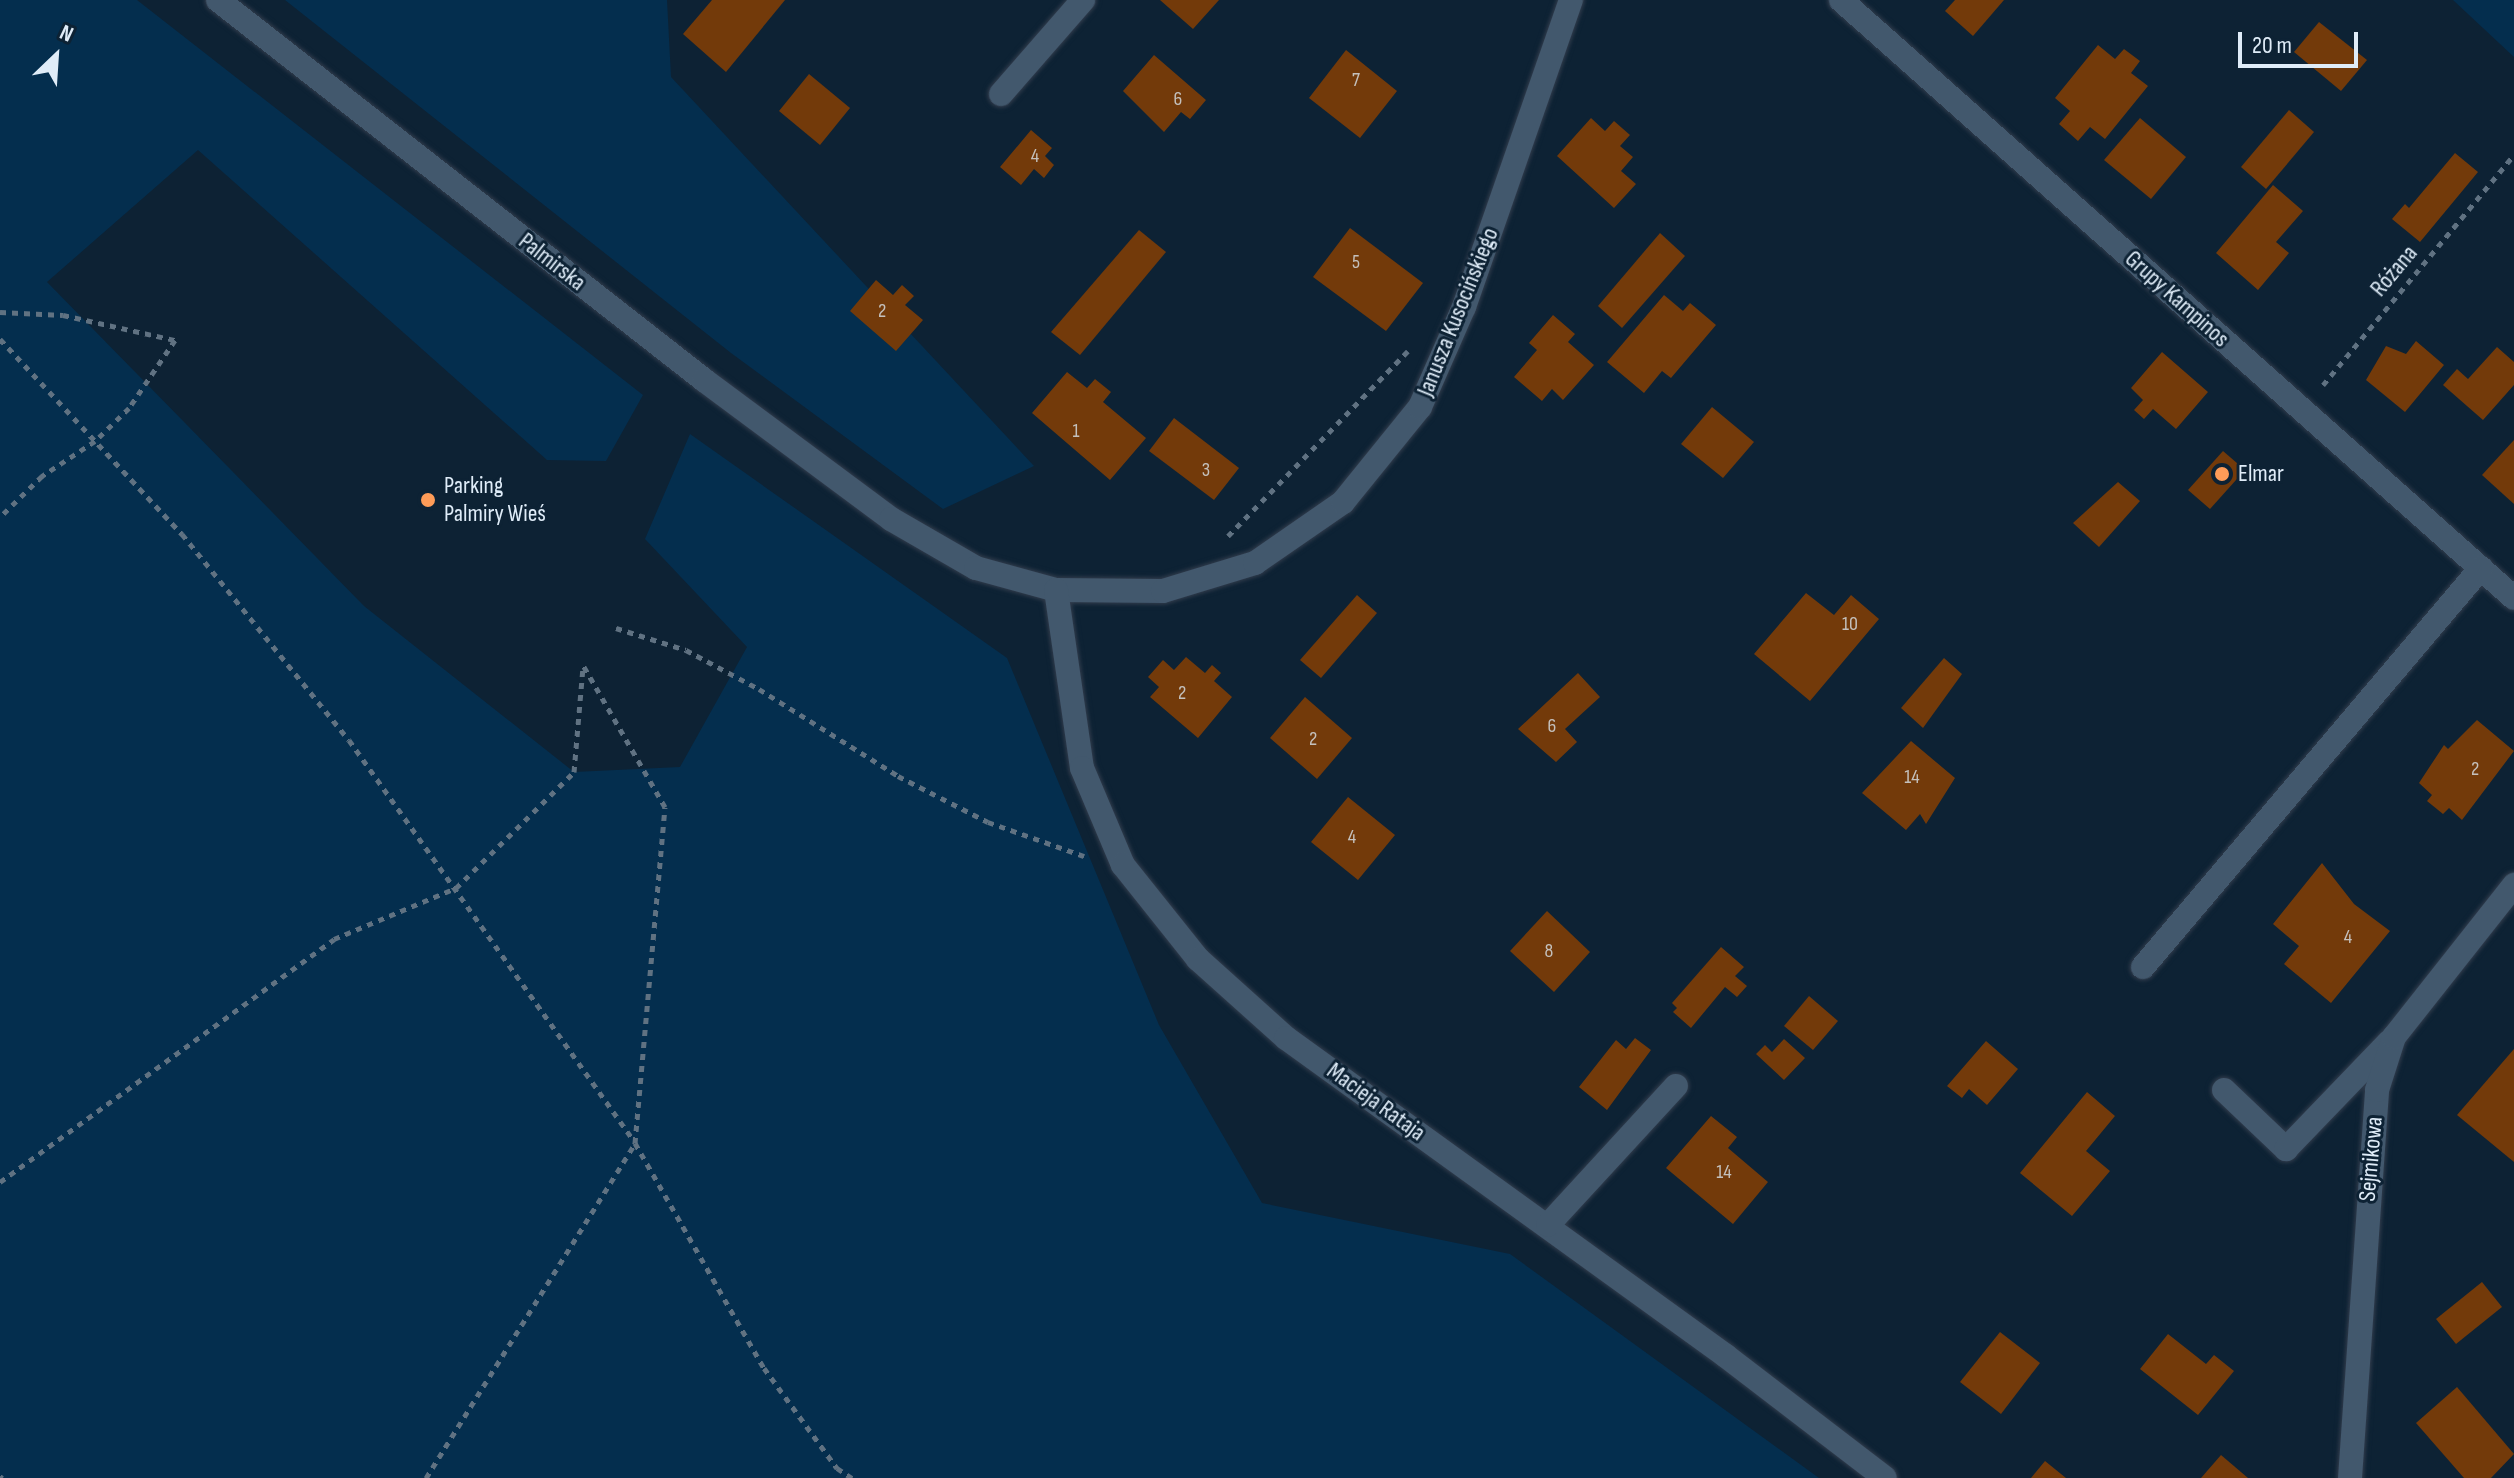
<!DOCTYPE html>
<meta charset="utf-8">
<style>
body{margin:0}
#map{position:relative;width:2514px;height:1478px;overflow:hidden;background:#0d2234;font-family:"Sofia Sans Condensed",sans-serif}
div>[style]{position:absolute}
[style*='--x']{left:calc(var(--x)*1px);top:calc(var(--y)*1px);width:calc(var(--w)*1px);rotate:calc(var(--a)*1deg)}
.green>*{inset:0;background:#042e4e}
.building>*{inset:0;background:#733a0a}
.path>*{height:5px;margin-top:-2.5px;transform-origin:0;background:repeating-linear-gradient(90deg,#607282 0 6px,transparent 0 12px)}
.roads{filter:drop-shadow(0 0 2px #313c4c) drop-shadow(0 0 2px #313c4c)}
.minor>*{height:24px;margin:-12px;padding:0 12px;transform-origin:12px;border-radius:12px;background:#42586d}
.dots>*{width:22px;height:22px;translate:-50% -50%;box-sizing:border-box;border:4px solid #0d2234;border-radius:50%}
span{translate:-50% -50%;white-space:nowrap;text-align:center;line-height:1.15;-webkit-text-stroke:6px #0d2234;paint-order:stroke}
.number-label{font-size:20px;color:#c4c0bc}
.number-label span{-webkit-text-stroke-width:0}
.street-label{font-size:24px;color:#dfecf8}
.poi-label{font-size:24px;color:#dfecf8}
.left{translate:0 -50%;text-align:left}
.north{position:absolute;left:16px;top:16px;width:80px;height:80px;-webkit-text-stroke:6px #0d2234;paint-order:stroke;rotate:25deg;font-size:22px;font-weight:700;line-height:32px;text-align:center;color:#dfecf8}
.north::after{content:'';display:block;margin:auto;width:28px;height:36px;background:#dfecf8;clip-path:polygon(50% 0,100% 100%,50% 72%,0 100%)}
.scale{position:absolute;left:2238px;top:32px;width:120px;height:36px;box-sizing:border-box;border:4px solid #dfecf8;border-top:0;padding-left:10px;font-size:24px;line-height:28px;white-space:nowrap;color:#dfecf8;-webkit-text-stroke:6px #0d2234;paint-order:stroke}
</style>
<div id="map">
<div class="green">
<div style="clip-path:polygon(0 0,137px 0,643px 395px,606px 461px,547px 460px,198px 150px,47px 282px,364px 606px,574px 772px,680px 767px,747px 647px,645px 539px,690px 434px,1007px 658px,1159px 1025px,1262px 1203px,1510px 1254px,1819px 1478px,0 1478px)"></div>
<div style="clip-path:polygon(285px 0,667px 0,671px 77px,1034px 466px,943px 509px,731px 353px)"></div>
<div style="clip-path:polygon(2453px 0,2514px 0,2514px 57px)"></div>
</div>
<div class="building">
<div style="clip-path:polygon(712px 0,785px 0,726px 72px,683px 34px)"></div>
<div style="clip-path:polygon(1160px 0,1219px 0,1193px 29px)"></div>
<div style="clip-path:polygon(1955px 0,2004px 0,1973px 36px,1945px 11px)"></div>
<div style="clip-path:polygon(2319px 22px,2367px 60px,2341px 91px,2294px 52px)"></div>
<div style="clip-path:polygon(2098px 45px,2115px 59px,2124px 49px,2140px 61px,2131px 73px,2148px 86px,2105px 139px,2090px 127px,2078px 141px,2059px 124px,2070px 111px,2055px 98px)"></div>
<div style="clip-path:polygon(1346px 50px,1397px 91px,1360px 138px,1309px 98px)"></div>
<div style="clip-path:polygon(1154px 55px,1206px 100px,1190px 119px,1181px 112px,1164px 132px,1123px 91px)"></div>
<div style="clip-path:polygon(809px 74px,850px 108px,820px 145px,779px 111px)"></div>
<div style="clip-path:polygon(2289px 110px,2314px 132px,2266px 189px,2241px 167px)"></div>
<div style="clip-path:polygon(1591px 118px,1605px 131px,1614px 121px,1630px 135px,1620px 146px,1633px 157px,1621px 171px,1636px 184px,1614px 208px,1557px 156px)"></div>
<div style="clip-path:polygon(2140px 118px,2186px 157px,2151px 199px,2104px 160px)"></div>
<div style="clip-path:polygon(1031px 130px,1052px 148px,1045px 156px,1054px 165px,1044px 178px,1034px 169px,1021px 185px,1000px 167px)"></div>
<div style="clip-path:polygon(2455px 153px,2478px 172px,2420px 242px,2392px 219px,2405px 204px,2409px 208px)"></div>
<div style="clip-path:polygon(2273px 185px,2303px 211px,2276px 242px,2289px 253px,2258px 290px,2216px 253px)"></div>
<div style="clip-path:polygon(1350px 228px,1423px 283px,1386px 331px,1313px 277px)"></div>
<div style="clip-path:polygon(1139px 230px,1166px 252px,1080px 355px,1051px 332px)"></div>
<div style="clip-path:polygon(1660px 233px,1685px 256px,1622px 328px,1598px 306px)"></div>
<div style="clip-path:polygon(876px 280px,893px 295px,902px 285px,914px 296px,905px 305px,923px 320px,896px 351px,850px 311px)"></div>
<div style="clip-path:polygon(1664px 295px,1683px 311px,1690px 303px,1716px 325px,1671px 378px,1662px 371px,1644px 393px,1607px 362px)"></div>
<div style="clip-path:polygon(1553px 315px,1575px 334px,1568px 342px,1594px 365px,1563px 400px,1552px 389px,1542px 401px,1514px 377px,1537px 350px,1529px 343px)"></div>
<div style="clip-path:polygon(2416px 341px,2444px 365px,2405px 412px,2366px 380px,2386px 346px,2406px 354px)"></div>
<div style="clip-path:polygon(2497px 347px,2514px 362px,2514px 385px,2483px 420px,2443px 385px,2457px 369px,2468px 379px)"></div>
<div style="clip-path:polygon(2162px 352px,2208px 392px,2176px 429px,2153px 409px,2144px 419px,2134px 410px,2143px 400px,2131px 388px)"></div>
<div style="clip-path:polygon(1067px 372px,1087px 388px,1095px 379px,1111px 392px,1103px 402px,1146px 438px,1110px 480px,1032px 413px)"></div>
<div style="clip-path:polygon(1712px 407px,1754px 442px,1723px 478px,1681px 444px)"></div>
<div style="clip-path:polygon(1174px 418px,1239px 468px,1214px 500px,1149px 451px)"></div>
<div style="clip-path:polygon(2514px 440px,2514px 504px,2482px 475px)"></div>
<div style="clip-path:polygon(2223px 451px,2245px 470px,2210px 509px,2188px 490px)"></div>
<div style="clip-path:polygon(2118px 482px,2140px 501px,2099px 547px,2073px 523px)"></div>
<div style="clip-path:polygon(1806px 593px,1834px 615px,1851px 595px,1879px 619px,1810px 701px,1754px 654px)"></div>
<div style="clip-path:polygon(1357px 595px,1377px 613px,1321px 678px,1300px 660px)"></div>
<div style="clip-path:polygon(1186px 657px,1205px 673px,1212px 665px,1221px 673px,1214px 681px,1232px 697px,1198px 738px,1150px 697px,1159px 687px,1148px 677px,1163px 660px,1174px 670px)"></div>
<div style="clip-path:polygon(1944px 658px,1962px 674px,1923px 728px,1901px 708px)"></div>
<div style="clip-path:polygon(1578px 673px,1600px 697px,1565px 729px,1577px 742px,1556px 762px,1518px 729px)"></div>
<div style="clip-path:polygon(1305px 697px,1352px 738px,1317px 779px,1270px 738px)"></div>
<div style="clip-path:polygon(2477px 720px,2514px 751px,2462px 820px,2449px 808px,2443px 814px,2427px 801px,2432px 795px,2419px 783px,2444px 745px,2448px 749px)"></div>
<div style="clip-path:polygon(1911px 741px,1955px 778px,1926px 824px,1920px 814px,1906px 830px,1862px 793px)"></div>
<div style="clip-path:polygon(1348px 797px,1395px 835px,1358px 880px,1311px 842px)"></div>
<div style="clip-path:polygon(2322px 863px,2354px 904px,2390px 931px,2331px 1003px,2284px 964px,2299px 946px,2273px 924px)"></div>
<div style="clip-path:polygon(1547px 911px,1590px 952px,1554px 992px,1510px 951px)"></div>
<div style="clip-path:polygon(1721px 947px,1744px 967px,1735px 976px,1747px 986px,1737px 997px,1725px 987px,1691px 1028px,1673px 1012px,1677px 1008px,1672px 1003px)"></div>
<div style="clip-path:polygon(1809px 996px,1838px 1021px,1813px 1050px,1784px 1026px)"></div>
<div style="clip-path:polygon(1635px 1038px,1651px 1050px,1607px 1110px,1579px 1087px,1616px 1040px,1626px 1049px)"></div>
<div style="clip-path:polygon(1784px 1039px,1805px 1058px,1784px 1080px,1756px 1054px,1765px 1045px,1772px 1052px)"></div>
<div style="clip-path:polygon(1986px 1041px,2018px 1069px,1987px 1105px,1969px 1089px,1962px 1098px,1947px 1086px)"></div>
<div style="clip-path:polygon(2514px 1049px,2514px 1162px,2457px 1115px)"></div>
<div style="clip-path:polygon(2087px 1092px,2115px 1116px,2086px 1151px,2110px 1171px,2072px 1216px,2020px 1173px)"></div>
<div style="clip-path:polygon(1711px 1116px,1737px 1137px,1728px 1148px,1768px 1182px,1733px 1224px,1666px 1168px)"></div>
<div style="clip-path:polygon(2482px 1282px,2502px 1307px,2456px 1344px,2436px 1319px)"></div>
<div style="clip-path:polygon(2000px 1332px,2040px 1363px,2001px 1414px,1960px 1382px)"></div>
<div style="clip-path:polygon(2168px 1334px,2206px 1364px,2214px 1355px,2234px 1371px,2198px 1415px,2140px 1369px)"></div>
<div style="clip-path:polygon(2457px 1387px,2514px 1454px,2491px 1478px,2464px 1478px,2416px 1423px)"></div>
<div style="clip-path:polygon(2221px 1455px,2248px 1478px,2201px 1478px)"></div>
<div style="clip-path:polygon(2045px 1461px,2066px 1478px,2031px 1478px)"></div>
</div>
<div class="path">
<div style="--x:0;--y:312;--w:63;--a:2.7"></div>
<div style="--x:63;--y:315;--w:115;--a:12.6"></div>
<div style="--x:175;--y:340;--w:82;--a:124.1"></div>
<div style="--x:129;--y:408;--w:47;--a:135.9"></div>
<div style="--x:95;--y:441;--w:64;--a:146.6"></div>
<div style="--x:42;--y:476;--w:59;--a:135.7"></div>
<div style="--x:0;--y:339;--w:267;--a:47"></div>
<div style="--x:182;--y:534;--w:265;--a:51"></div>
<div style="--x:349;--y:740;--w:494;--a:54.6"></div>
<div style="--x:635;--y:1143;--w:259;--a:60.2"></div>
<div style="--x:764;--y:1368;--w:124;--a:53.9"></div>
<div style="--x:837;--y:1468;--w:18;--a:34"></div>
<div style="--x:2323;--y:385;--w:299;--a:-50.3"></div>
<div style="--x:1228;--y:536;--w:258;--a:-45.8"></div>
<div style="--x:616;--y:628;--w:73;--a:17.4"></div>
<div style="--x:686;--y:650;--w:83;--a:28.1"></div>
<div style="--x:759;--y:689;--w:164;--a:32"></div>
<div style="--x:898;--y:776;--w:101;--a:27.1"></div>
<div style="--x:988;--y:822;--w:102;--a:19.5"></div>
<div style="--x:0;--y:1182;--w:413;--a:-36"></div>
<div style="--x:334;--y:939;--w:132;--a:-22.7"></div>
<div style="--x:456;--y:888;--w:165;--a:-44.5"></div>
<div style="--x:574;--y:772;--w:106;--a:-85.1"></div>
<div style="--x:0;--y:1476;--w:3;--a:45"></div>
<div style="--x:426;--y:1478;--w:395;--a:-58"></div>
<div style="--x:635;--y:1143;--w:337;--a:-84.9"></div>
<div style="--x:665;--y:807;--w:164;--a:-120"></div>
</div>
<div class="roads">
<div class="minor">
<div style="--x:218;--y:0;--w:617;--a:38.02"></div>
<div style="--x:704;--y:380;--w:233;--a:36.6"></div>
<div style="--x:891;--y:519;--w:98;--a:30"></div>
<div style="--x:976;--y:568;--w:83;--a:15.4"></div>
<div style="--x:1056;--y:590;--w:107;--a:0.5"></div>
<div style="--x:1163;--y:591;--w:96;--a:-16.9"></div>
<div style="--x:1255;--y:563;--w:107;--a:-34.7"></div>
<div style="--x:1343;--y:502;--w:122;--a:-51"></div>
<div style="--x:1420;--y:407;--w:109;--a:-66.3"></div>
<div style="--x:1464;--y:307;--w:325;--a:-70.8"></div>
<div style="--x:1841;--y:0;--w:900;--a:41.62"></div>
<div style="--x:1001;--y:94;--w:125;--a:-48.9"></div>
<div style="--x:1056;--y:590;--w:180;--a:81.7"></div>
<div style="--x:1082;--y:768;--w:105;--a:67.1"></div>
<div style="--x:1123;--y:865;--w:120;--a:51.4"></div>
<div style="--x:1198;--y:959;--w:118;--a:41.9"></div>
<div style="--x:1286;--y:1038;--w:543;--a:35.86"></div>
<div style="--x:1726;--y:1356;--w:200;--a:37.5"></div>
<div style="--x:2143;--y:967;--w:523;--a:-49.73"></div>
<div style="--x:2224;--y:1090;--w:86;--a:43.6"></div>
<div style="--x:2286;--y:1149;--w:149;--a:-46.1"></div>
<div style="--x:1548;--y:1225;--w:189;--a:-47.4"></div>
<div style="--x:2350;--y:1478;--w:389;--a:-86"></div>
<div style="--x:2377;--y:1090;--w:56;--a:-72.2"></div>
<div style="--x:2394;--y:1037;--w:194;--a:-51.7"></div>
</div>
</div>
<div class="dots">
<div style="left:2222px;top:474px;background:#fe9c58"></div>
<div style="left:428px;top:500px;background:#fe9c58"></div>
</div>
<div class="number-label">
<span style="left:1356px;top:80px">7</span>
<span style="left:1178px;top:99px">6</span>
<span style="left:1035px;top:156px">4</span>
<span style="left:1356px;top:262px">5</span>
<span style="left:882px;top:311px">2</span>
<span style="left:1076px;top:431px">1</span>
<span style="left:1206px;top:470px">3</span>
<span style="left:1850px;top:624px">10</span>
<span style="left:1182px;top:693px">2</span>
<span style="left:1552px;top:726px">6</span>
<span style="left:1313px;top:739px">2</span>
<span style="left:2475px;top:769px">2</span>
<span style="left:1912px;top:777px">14</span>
<span style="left:1352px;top:837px">4</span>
<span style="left:2348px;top:937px">4</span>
<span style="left:1549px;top:951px">8</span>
<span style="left:1724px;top:1172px">14</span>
</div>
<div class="street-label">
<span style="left:552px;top:262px;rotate:38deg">Palmirska</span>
<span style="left:2394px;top:271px;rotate:-50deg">Różana</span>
<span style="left:2177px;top:299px;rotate:42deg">Grupy Kampinos</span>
<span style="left:1458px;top:312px;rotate:-68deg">Janusza Kusocińskiego</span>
<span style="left:1376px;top:1102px;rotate:36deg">Macieja Rataja</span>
<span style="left:2371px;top:1159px;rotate:-85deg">Sejmikowa</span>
</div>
<div class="poi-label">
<span class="left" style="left:2238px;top:474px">Elmar</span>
<span class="left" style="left:444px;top:500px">Parking<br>Palmiry Wieś</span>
</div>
<div class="north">N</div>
<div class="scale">20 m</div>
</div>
